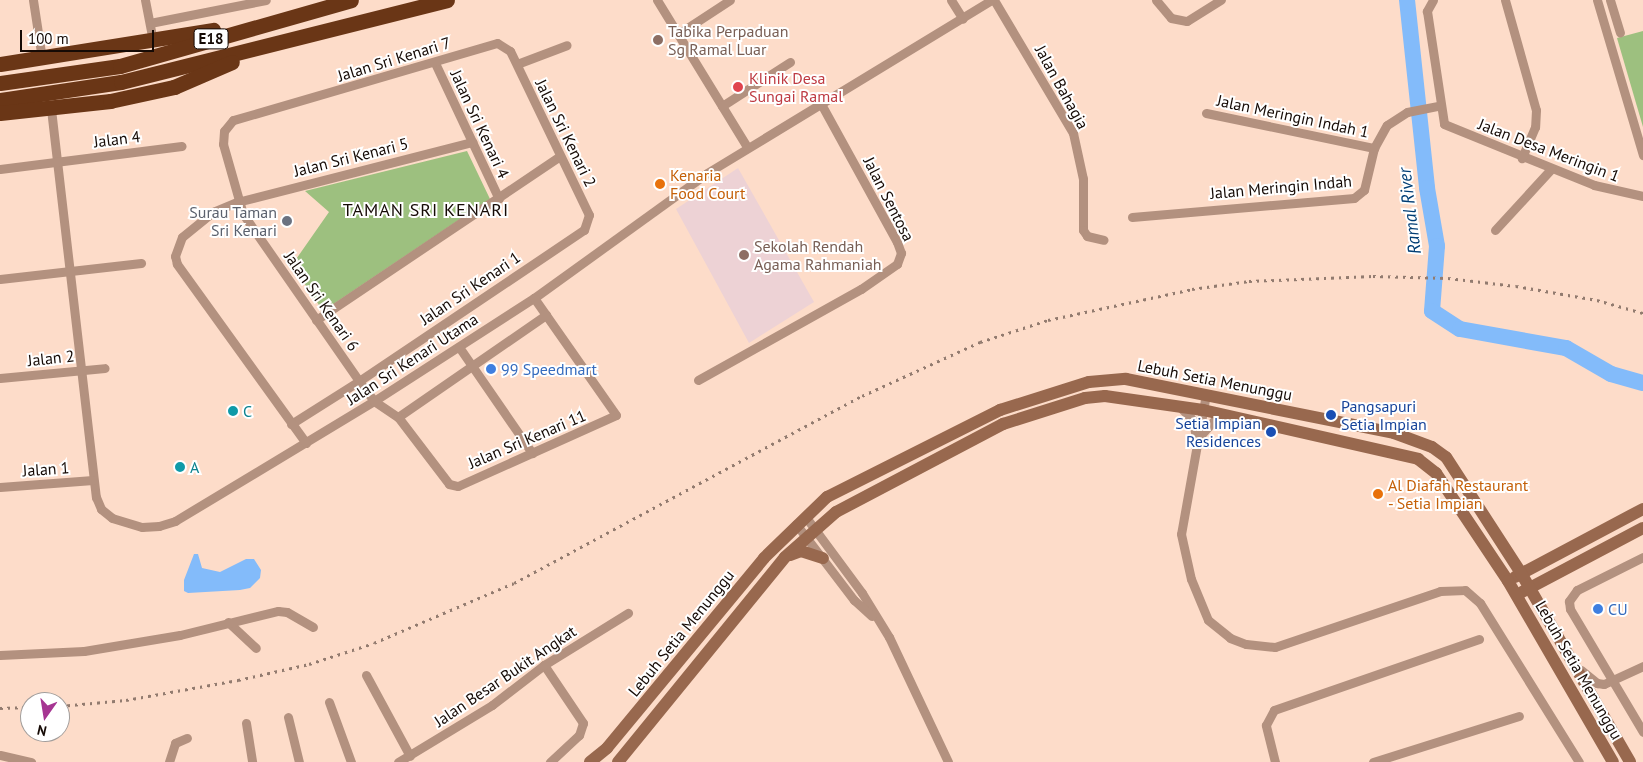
<!DOCTYPE html>
<style>
body{margin:0}
#map{position:relative;width:1643px;height:762px;overflow:hidden;background:#fddcc9;font-family:"PT Sans",sans-serif}
div>[style]{position:absolute}
[style*='--x']{left:calc(var(--x)*1px);top:calc(var(--y)*1px);width:calc(var(--w)*1px);rotate:calc(var(--a)*1deg)}
.education>*{inset:0;background:#edd2d5}
.green>*{inset:0;background:#9dc07f}
.water>*{inset:0;background:#83bbfa}
.river>*{height:16px;margin:-8px;padding:0 8px;transform-origin:8px;border-radius:8px;background:#83bbfa}
.street>*{height:9px;margin:-4.5px;padding:0 4.5px;transform-origin:4.5px;border-radius:4.5px;background:#b3917f}
.secondary>*{height:12px;margin:-6px;padding:0 6px;transform-origin:6px;border-radius:6px;background:#98684e}
.highway>*{height:15px;margin:-7.5px;padding:0 7.5px;transform-origin:7.5px;border-radius:7.5px;background:#6a3616}
.rail>*{height:2.5px;margin-top:-1.25px;transform-origin:0;background:repeating-linear-gradient(90deg,#927b6f 0 2.5px,transparent 0 7.5px)}
.dots>*{width:14px;height:14px;translate:-50% -50%;box-sizing:border-box;border:2px solid #fff;border-radius:50%}
span{translate:-50% -50%;white-space:nowrap;text-align:center;line-height:1.15;-webkit-text-stroke:4px #fff;paint-order:stroke}
.shield-label span{padding:1px 4px;background:#fff;border:1px solid;border-radius:4px;-webkit-text-stroke-width:0}
.shield-label{font-size:15px;color:#150a05;font-weight:700}
.education-label{font-size:16px;color:#785e54}
.left{translate:0 -50%;text-align:left}
.street-label{font-size:16px;color:#150a05}
.health-label{font-size:16px;color:#be3a42}
.food-label{font-size:16px;color:#c56008}
.worship-label{font-size:16px;color:#5b616d}
.right{translate:-100% -50%;text-align:right}
.shop-label{font-size:16px;color:#366cbe}
.transit-label{font-size:16px;color:#164399}
.culture-label{font-size:16px;color:#0d838f}
.neighbourhood-label{font-size:18px;color:#150a05;letter-spacing:1px}
.water-label{font-size:18px;color:#003d74;font-style:italic}
.north{position:absolute;left:20px;top:692px;width:50px;height:50px;box-sizing:border-box;background:#fff;border:1px solid #a19d9b;border-radius:50%;rotate:193deg;font-size:14px;font-weight:700;line-height:20px;text-align:center;color:#150a05}
.north::after{content:'';display:block;margin:auto;width:18px;height:22px;background:#a63592;clip-path:polygon(50% 0,100% 100%,50% 72%,0 100%)}
.scale{position:absolute;left:20px;top:30px;width:134px;height:22px;box-sizing:border-box;border:2px solid #150a05;border-top:0;padding-left:6px;font-size:15px;line-height:18px;white-space:nowrap;color:#150a05;-webkit-text-stroke:4px #fff;paint-order:stroke}
</style>
<div id="map">
<div class="education">
<div style="clip-path:polygon(738px 168px,814px 302px,749px 343px,676px 209px)"></div>
</div>
<div class="green">
<div style="clip-path:polygon(1643px 31px,1643px 127px,1617px 38px)"></div>
<div style="clip-path:polygon(467px 151px,490px 199px,323px 311px,292px 265px,329px 212px,305px 191px)"></div>
</div>
<div class="water">
<div style="clip-path:polygon(194px 554px,198px 554px,202px 568px,220px 572px,246px 559px,254px 559px,261px 570px,260px 578px,250px 588px,240px 590px,188px 593px,184px 591px,184px 580px)"></div>
</div>
<div class="river">
<div style="--x:1407;--y:0;--w:189;--a:83.9"></div>
<div style="--x:1427;--y:188;--w:59;--a:80.2"></div>
<div style="--x:1437;--y:246;--w:65;--a:94.4"></div>
<div style="--x:1432;--y:311;--w:33;--a:33"></div>
<div style="--x:1460;--y:329;--w:108;--a:10.2"></div>
<div style="--x:1566;--y:348;--w:52;--a:30"></div>
<div style="--x:1611;--y:374;--w:33;--a:16"></div>
</div>
<div class="street">
<div style="--x:33;--y:0;--w:60;--a:81.3"></div>
<div style="--x:145;--y:0;--w:42;--a:79"></div>
<div style="--x:657;--y:0;--w:172;--a:58.5"></div>
<div style="--x:951;--y:0;--w:22;--a:58"></div>
<div style="--x:994;--y:0;--w:155;--a:59.3"></div>
<div style="--x:1073;--y:133;--w:47;--a:77.7"></div>
<div style="--x:1083;--y:179;--w:51;--a:90"></div>
<div style="--x:1083;--y:230;--w:7;--a:56"></div>
<div style="--x:1087;--y:236;--w:17;--a:13"></div>
<div style="--x:1156;--y:0;--w:23;--a:50"></div>
<div style="--x:1171;--y:18;--w:16;--a:11"></div>
<div style="--x:1187;--y:21;--w:40;--a:-32"></div>
<div style="--x:1433;--y:0;--w:13;--a:119"></div>
<div style="--x:1427;--y:11;--w:114;--a:81.4"></div>
<div style="--x:1444;--y:124;--w:162;--a:22.1"></div>
<div style="--x:1594;--y:185;--w:50;--a:12.7"></div>
<div style="--x:1505;--y:0;--w:114;--a:74.3"></div>
<div style="--x:1536;--y:110;--w:17;--a:93"></div>
<div style="--x:1535;--y:127;--w:34;--a:113"></div>
<div style="--x:1597;--y:0;--w:162;--a:73.5"></div>
<div style="--x:1610;--y:0;--w:34;--a:73"></div>
<div style="--x:150;--y:23;--w:118;--a:-11.2"></div>
<div style="--x:678;--y:34;--w:62;--a:-33.2"></div>
<div style="--x:435;--y:63;--w:150;--a:64.8"></div>
<div style="--x:517;--y:64;--w:53;--a:-20.8"></div>
<div style="--x:722;--y:106;--w:81;--a:-32.9"></div>
<div style="--x:51;--y:109;--w:391;--a:83.4"></div>
<div style="--x:96;--y:497;--w:13;--a:67"></div>
<div style="--x:101;--y:509;--w:14;--a:39"></div>
<div style="--x:112;--y:518;--w:31;--a:17"></div>
<div style="--x:142;--y:527;--w:17;--a:-3"></div>
<div style="--x:159;--y:526;--w:17;--a:-17"></div>
<div style="--x:175;--y:521;--w:232;--a:-31.1"></div>
<div style="--x:374;--y:401;--w:190;--a:-32.8"></div>
<div style="--x:534;--y:298;--w:213;--a:-35.8"></div>
<div style="--x:707;--y:173;--w:333;--a:-31.3"></div>
<div style="--x:1206;--y:113;--w:172;--a:11.8"></div>
<div style="--x:0;--y:169;--w:183;--a:-7.2"></div>
<div style="--x:1132;--y:217;--w:223;--a:-4.9"></div>
<div style="--x:1354;--y:198;--w:13;--a:-39"></div>
<div style="--x:1364;--y:190;--w:43;--a:-76.6"></div>
<div style="--x:1374;--y:148;--w:26;--a:-61"></div>
<div style="--x:1387;--y:125;--w:24;--a:-33"></div>
<div style="--x:1407;--y:112;--w:33;--a:-11"></div>
<div style="--x:1495;--y:230;--w:83;--a:-47.4"></div>
<div style="--x:0;--y:279;--w:142;--a:-6.5"></div>
<div style="--x:316;--y:320;--w:294;--a:-33.9"></div>
<div style="--x:459;--y:347;--w:129;--a:55.4"></div>
<div style="--x:0;--y:378;--w:105;--a:-5.4"></div>
<div style="--x:698;--y:380;--w:187;--a:-29.2"></div>
<div style="--x:861;--y:289;--w:44;--a:-34.8"></div>
<div style="--x:897;--y:264;--w:12;--a:-70"></div>
<div style="--x:901;--y:253;--w:12;--a:-110"></div>
<div style="--x:897;--y:242;--w:158;--a:-118.8"></div>
<div style="--x:1206;--y:394;--w:142;--a:100.1"></div>
<div style="--x:1181;--y:534;--w:46;--a:77.5"></div>
<div style="--x:1191;--y:579;--w:44;--a:67.5"></div>
<div style="--x:1208;--y:620;--w:28;--a:39"></div>
<div style="--x:1230;--y:638;--w:17;--a:21"></div>
<div style="--x:1246;--y:644;--w:29;--a:6"></div>
<div style="--x:1275;--y:647;--w:174;--a:-18.7"></div>
<div style="--x:1440;--y:591;--w:25;--a:-2"></div>
<div style="--x:1465;--y:590;--w:20;--a:41"></div>
<div style="--x:1480;--y:603;--w:187;--a:58.1"></div>
<div style="--x:1181;--y:408;--w:16;--a:45"></div>
<div style="--x:1192;--y:419;--w:18;--a:77"></div>
<div style="--x:398;--y:417;--w:180;--a:-34.6"></div>
<div style="--x:291;--y:424;--w:80;--a:-32.3"></div>
<div style="--x:359;--y:381;--w:271;--a:-33.9"></div>
<div style="--x:584;--y:230;--w:16;--a:-72"></div>
<div style="--x:589;--y:215;--w:182;--a:-115.7"></div>
<div style="--x:510;--y:51;--w:15;--a:-148"></div>
<div style="--x:497;--y:43;--w:275;--a:163.7"></div>
<div style="--x:233;--y:120;--w:14;--a:129"></div>
<div style="--x:224;--y:131;--w:13;--a:94"></div>
<div style="--x:223;--y:144;--w:73;--a:74.1"></div>
<div style="--x:243;--y:214;--w:203;--a:55.2"></div>
<div style="--x:359;--y:381;--w:25;--a:53"></div>
<div style="--x:374;--y:401;--w:29;--a:34"></div>
<div style="--x:398;--y:417;--w:84;--a:52.7"></div>
<div style="--x:449;--y:484;--w:9;--a:13"></div>
<div style="--x:458;--y:486;--w:173;--a:-24.2"></div>
<div style="--x:616;--y:415;--w:143;--a:-125"></div>
<div style="--x:1199;--y:437;--w:25;--a:-48"></div>
<div style="--x:1216;--y:418;--w:9;--a:-13"></div>
<div style="--x:306;--y:443;--w:221;--a:-125.8"></div>
<div style="--x:177;--y:264;--w:8;--a:-104"></div>
<div style="--x:175;--y:256;--w:20;--a:-70"></div>
<div style="--x:182;--y:237;--w:40;--a:-39"></div>
<div style="--x:213;--y:212;--w:26;--a:-23"></div>
<div style="--x:237;--y:202;--w:243;--a:-14.3"></div>
<div style="--x:0;--y:487;--w:93;--a:-4.3"></div>
<div style="--x:805;--y:516;--w:96;--a:53.5"></div>
<div style="--x:862;--y:593;--w:52;--a:58.5"></div>
<div style="--x:889;--y:637;--w:138;--a:64.7"></div>
<div style="--x:796;--y:524;--w:96;--a:52.7"></div>
<div style="--x:854;--y:600;--w:24;--a:42"></div>
<div style="--x:1643;--y:557;--w:74;--a:153.4"></div>
<div style="--x:1577;--y:590;--w:14;--a:126"></div>
<div style="--x:1569;--y:601;--w:8;--a:83"></div>
<div style="--x:1570;--y:609;--w:143;--a:59.3"></div>
<div style="--x:228;--y:622;--w:38;--a:43"></div>
<div style="--x:0;--y:655;--w:84;--a:-2.7"></div>
<div style="--x:84;--y:651;--w:97;--a:-9.5"></div>
<div style="--x:180;--y:635;--w:101;--a:-13.8"></div>
<div style="--x:278;--y:611;--w:9;--a:6"></div>
<div style="--x:287;--y:612;--w:30;--a:30"></div>
<div style="--x:544;--y:665;--w:70;--a:56.1"></div>
<div style="--x:583;--y:723;--w:13;--a:108"></div>
<div style="--x:579;--y:735;--w:40;--a:137"></div>
<div style="--x:1581;--y:670;--w:21;--a:39"></div>
<div style="--x:1597;--y:683;--w:7;--a:8"></div>
<div style="--x:1604;--y:684;--w:43;--a:-24.8"></div>
<div style="--x:366;--y:675;--w:92;--a:61.5"></div>
<div style="--x:329;--y:702;--w:64;--a:69.9"></div>
<div style="--x:288;--y:717;--w:46;--a:76.3"></div>
<div style="--x:246;--y:723;--w:39;--a:81"></div>
<div style="--x:0;--y:755;--w:32;--a:13"></div>
<div style="--x:169;--y:762;--w:20;--a:-72"></div>
<div style="--x:175;--y:743;--w:13;--a:-23"></div>
<div style="--x:398;--y:762;--w:110;--a:-31.2"></div>
<div style="--x:492;--y:705;--w:66;--a:-37.6"></div>
<div style="--x:544;--y:665;--w:99;--a:-31.8"></div>
<div style="--x:1275;--y:762;--w:38;--a:-104"></div>
<div style="--x:1266;--y:725;--w:17;--a:-62"></div>
<div style="--x:1274;--y:710;--w:217;--a:-19.1"></div>
<div style="--x:1373;--y:762;--w:153;--a:-17.5"></div>
</div>
<div class="secondary">
<div style="--x:790;--y:555;--w:12;--a:-20"></div>
<div style="--x:801;--y:551;--w:23;--a:18"></div>
<div style="--x:1515;--y:577;--w:145;--a:-28"></div>
<div style="--x:1522;--y:592;--w:137;--a:-27.9"></div>
<div style="--x:590;--y:762;--w:22;--a:-39"></div>
<div style="--x:607;--y:748;--w:246;--a:-50.4"></div>
<div style="--x:764;--y:558;--w:88;--a:-44.1"></div>
<div style="--x:827;--y:497;--w:194;--a:-26.7"></div>
<div style="--x:1000;--y:410;--w:93;--a:-17.5"></div>
<div style="--x:1089;--y:382;--w:37;--a:-5"></div>
<div style="--x:1126;--y:379;--w:273;--a:11.4"></div>
<div style="--x:1394;--y:433;--w:40;--a:20.2"></div>
<div style="--x:1432;--y:447;--w:17;--a:36"></div>
<div style="--x:1446;--y:457;--w:138;--a:57.1"></div>
<div style="--x:1521;--y:573;--w:218;--a:60"></div>
<div style="--x:618;--y:762;--w:264;--a:-50.8"></div>
<div style="--x:785;--y:557;--w:68;--a:-41.4"></div>
<div style="--x:836;--y:512;--w:189;--a:-27.8"></div>
<div style="--x:1003;--y:424;--w:86;--a:-17.6"></div>
<div style="--x:1085;--y:398;--w:20;--a:-6"></div>
<div style="--x:1105;--y:396;--w:99;--a:8.1"></div>
<div style="--x:1203;--y:410;--w:221;--a:12.8"></div>
<div style="--x:1418;--y:459;--w:23;--a:38"></div>
<div style="--x:1436;--y:473;--w:130;--a:56.3"></div>
<div style="--x:1508;--y:581;--w:209;--a:59.9"></div>
</div>
<div class="highway">
<div style="--x:0;--y:64;--w:216;--a:-9.1"></div>
<div style="--x:0;--y:83;--w:121;--a:-8.1"></div>
<div style="--x:120;--y:66;--w:240;--a:-15.9"></div>
<div style="--x:0;--y:100;--w:122;--a:-8.5"></div>
<div style="--x:121;--y:82;--w:336;--a:-14.1"></div>
<div style="--x:0;--y:113;--w:111;--a:-6.2"></div>
<div style="--x:110;--y:101;--w:66;--a:-12.3"></div>
<div style="--x:174;--y:87;--w:63;--a:-23.3"></div>
</div>
<div class="rail">
<div style="--x:60;--y:706;--w:66;--a:-5.2"></div>
<div style="--x:126;--y:700;--w:114;--a:-10.1"></div>
<div style="--x:238;--y:680;--w:73;--a:-12.7"></div>
<div style="--x:309;--y:664;--w:68;--a:-17.9"></div>
<div style="--x:374;--y:643;--w:152;--a:-23.2"></div>
<div style="--x:514;--y:583;--w:395;--a:-28.3"></div>
<div style="--x:862;--y:396;--w:130;--a:-24.6"></div>
<div style="--x:980;--y:342;--w:71;--a:-17.9"></div>
<div style="--x:1048;--y:320;--w:147;--a:-12.1"></div>
<div style="--x:1192;--y:289;--w:58;--a:-8"></div>
<div style="--x:1249;--y:281;--w:124;--a:-2.3"></div>
<div style="--x:1373;--y:276;--w:75;--a:1.5"></div>
<div style="--x:1448;--y:278;--w:68;--a:6.7"></div>
<div style="--x:1516;--y:286;--w:82;--a:9.8"></div>
<div style="--x:1597;--y:300;--w:48;--a:15.8"></div>
<div style="--x:0;--y:708;--w:30;--a:-2"></div>
</div>
<div class="dots">
<div style="left:658px;top:40px;background:#8d6e63"></div>
<div style="left:738px;top:87px;background:#e0444e"></div>
<div style="left:660px;top:184px;background:#e8710a"></div>
<div style="left:287px;top:221px;background:#6b7280"></div>
<div style="left:744px;top:255px;background:#8d6e63"></div>
<div style="left:491px;top:369px;background:#3f7fe0"></div>
<div style="left:233px;top:411px;background:#0f9aa8"></div>
<div style="left:1331px;top:415px;background:#1a4fb4"></div>
<div style="left:1271px;top:432px;background:#1a4fb4"></div>
<div style="left:180px;top:467px;background:#0f9aa8"></div>
<div style="left:1378px;top:494px;background:#e8710a"></div>
<div style="left:1598px;top:609px;background:#3f7fe0"></div>
</div>
<div class="shield-label">
<span style="left:211px;top:39px">E18</span>
</div>
<div class="education-label">
<span class="left" style="left:668px;top:40px">Tabika Perpaduan<br>Sg Ramal Luar</span>
<span class="left" style="left:754px;top:255px">Sekolah Rendah<br>Agama Rahmaniah</span>
</div>
<div class="street-label">
<span style="left:394px;top:59px;rotate:-17deg">Jalan Sri Kenari 7</span>
<span style="left:1062px;top:87px;rotate:61deg">Jalan Bahagia</span>
<span style="left:1293px;top:116px;rotate:12deg">Jalan Meringin Indah 1</span>
<span style="left:480px;top:124px;rotate:65deg">Jalan Sri Kenari 4</span>
<span style="left:566px;top:133px;rotate:64deg">Jalan Sri Kenari 2</span>
<span style="left:117px;top:139px;rotate:-7deg">Jalan 4</span>
<span style="left:1549px;top:150px;rotate:21deg">Jalan Desa Meringin 1</span>
<span style="left:351px;top:157px;rotate:-14deg">Jalan Sri Kenari 5</span>
<span style="left:1281px;top:187px;rotate:-5deg">Jalan Meringin Indah</span>
<span style="left:889px;top:199px;rotate:63deg">Jalan Sentosa</span>
<span style="left:470px;top:288px;rotate:-34deg">Jalan Sri Kenari 1</span>
<span style="left:322px;top:301px;rotate:55deg">Jalan Sri Kenari 6</span>
<span style="left:51px;top:358px;rotate:-6deg">Jalan 2</span>
<span style="left:412px;top:359px;rotate:-33deg">Jalan Sri Kenari Utama</span>
<span style="left:1215px;top:380px;rotate:11deg">Lebuh Setia Menunggu</span>
<span style="left:527px;top:439px;rotate:-23deg">Jalan Sri Kenari 11</span>
<span style="left:46px;top:469px;rotate:-4deg">Jalan 1</span>
<span style="left:681px;top:633px;rotate:-51deg">Lebuh Setia Menunggu</span>
<span style="left:1579px;top:670px;rotate:60deg">Lebuh Setia Menunggu</span>
<span style="left:505px;top:676px;rotate:-34deg">Jalan Besar Bukit Angkat</span>
</div>
<div class="health-label">
<span class="left" style="left:749px;top:87px">Klinik Desa<br>Sungai Ramal</span>
</div>
<div class="food-label">
<span class="left" style="left:670px;top:184px">Kenaria<br>Food Court</span>
<span class="left" style="left:1388px;top:494px">Al Diafah Restaurant<br>- Setia Impian</span>
</div>
<div class="worship-label">
<span class="right" style="left:277px;top:221px">Surau Taman<br>Sri Kenari</span>
</div>
<div class="shop-label">
<span class="left" style="left:501px;top:369px">99 Speedmart</span>
<span class="left" style="left:1608px;top:609px">CU</span>
</div>
<div class="transit-label">
<span class="left" style="left:1341px;top:415px">Pangsapuri<br>Setia Impian</span>
<span class="right" style="left:1261px;top:432px">Setia Impian<br>Residences</span>
</div>
<div class="culture-label">
<span class="left" style="left:243px;top:411px">C</span>
<span class="left" style="left:190px;top:467px">A</span>
</div>
<div class="neighbourhood-label">
<span style="left:426px;top:210px">TAMAN SRI KENARI</span>
</div>
<div class="water-label">
<span style="left:1410px;top:211px;rotate:-97deg">Ramal River</span>
</div>
<div class="north">N</div>
<div class="scale">100 m</div>
</div>
